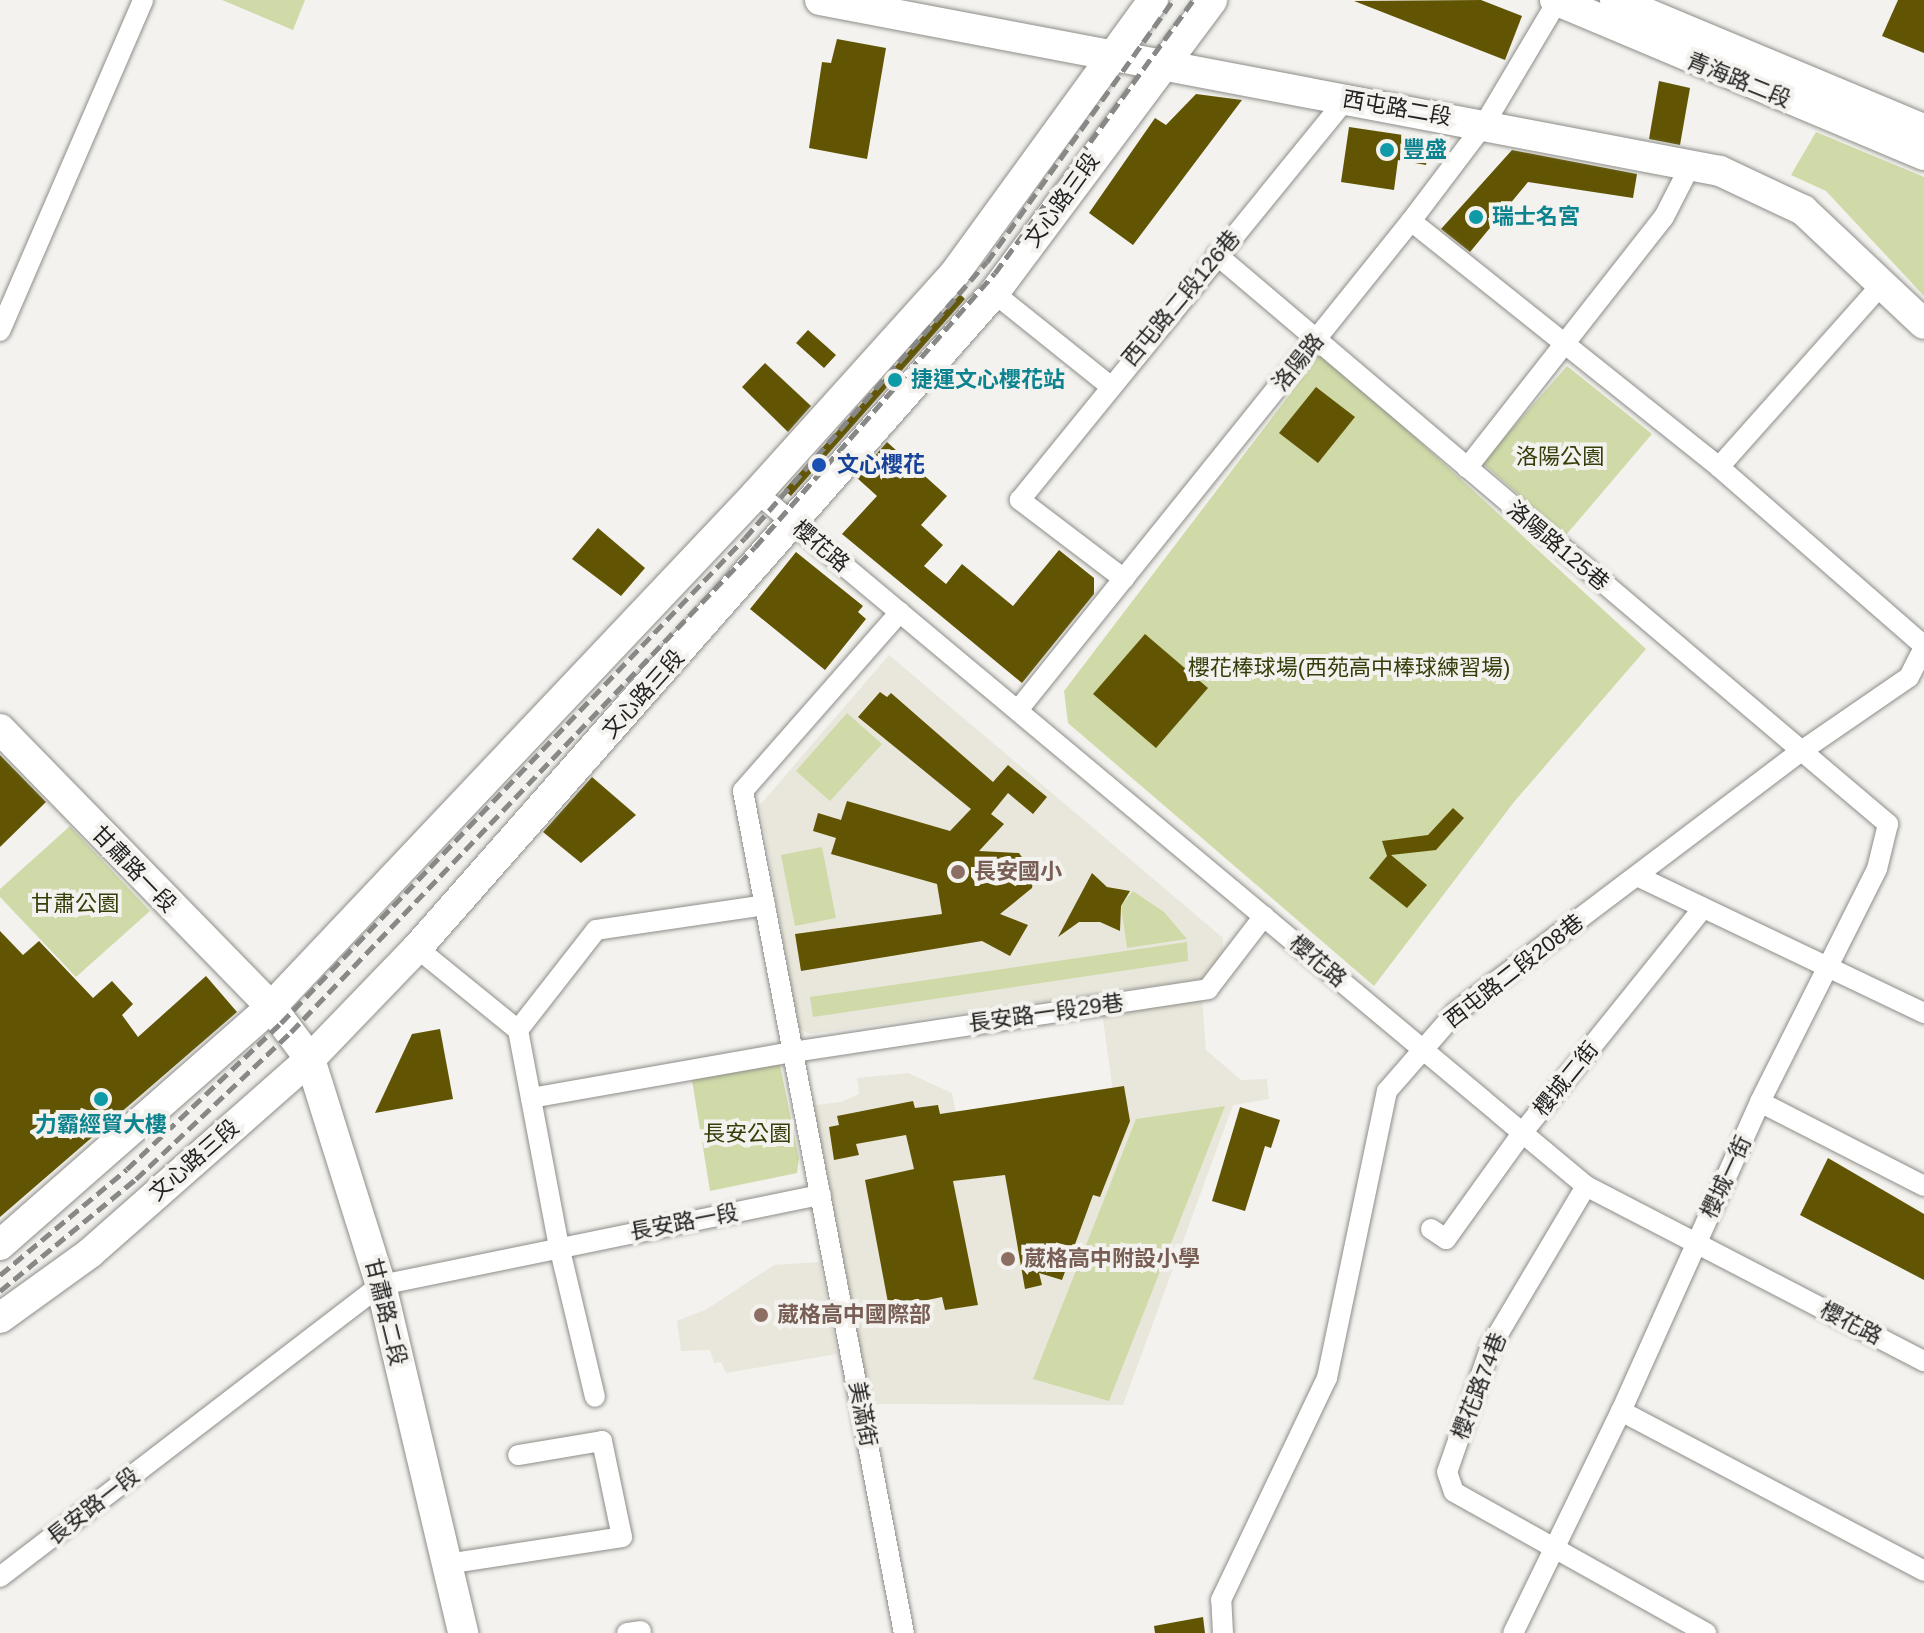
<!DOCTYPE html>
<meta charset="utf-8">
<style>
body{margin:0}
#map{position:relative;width:1924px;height:1633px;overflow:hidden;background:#f3f2ee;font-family:Helvetica,"Noto Sans TC",sans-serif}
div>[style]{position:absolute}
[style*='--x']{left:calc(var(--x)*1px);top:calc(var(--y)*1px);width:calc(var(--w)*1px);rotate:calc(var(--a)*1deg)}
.built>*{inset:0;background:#e9e7db}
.green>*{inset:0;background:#cfdaa8}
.building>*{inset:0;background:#615504}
.roads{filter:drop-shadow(0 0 2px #8e8d89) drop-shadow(0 0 2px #8e8d89)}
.street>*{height:20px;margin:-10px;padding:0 10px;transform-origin:10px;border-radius:10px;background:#fff}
.secondary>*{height:30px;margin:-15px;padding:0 15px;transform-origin:15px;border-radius:15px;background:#fff}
.rail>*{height:5px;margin-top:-2.5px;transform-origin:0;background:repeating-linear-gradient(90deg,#888886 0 12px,transparent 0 18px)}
.dots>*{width:22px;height:22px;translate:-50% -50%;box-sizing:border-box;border:4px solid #f3f2ee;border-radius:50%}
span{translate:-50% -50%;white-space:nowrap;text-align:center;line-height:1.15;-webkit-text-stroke:8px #f3f2ee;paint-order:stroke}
.street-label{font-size:22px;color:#222221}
.culture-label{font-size:22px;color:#0d838f;font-weight:700}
.left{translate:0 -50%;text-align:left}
.park-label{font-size:22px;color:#363e0a}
.transit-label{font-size:22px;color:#164399;font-weight:700}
.education-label{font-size:22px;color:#785e54;font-weight:700}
</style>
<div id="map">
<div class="built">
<div style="clip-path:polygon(889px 655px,1223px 938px,1223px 954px,1202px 979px,810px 1034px,798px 1028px,760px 805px)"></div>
<div style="clip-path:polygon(1202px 998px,1206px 1050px,1241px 1080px,1267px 1079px,1269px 1099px,1233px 1105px,1123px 1405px,867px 1404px,808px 1106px,841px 1102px,859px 1094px,857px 1078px,908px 1073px,952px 1093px,956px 1113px,1113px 1092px,1102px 1012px)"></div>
<div style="clip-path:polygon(819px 1262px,837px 1354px,726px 1373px,721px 1362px,714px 1363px,710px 1350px,681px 1351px,677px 1321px,707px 1309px,774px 1265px)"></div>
</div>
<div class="green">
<div style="clip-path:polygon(222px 0,305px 0,293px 30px)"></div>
<div style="clip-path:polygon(1816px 132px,1924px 177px,1924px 296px,1826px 191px,1791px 175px)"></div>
<div style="clip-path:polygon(1322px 352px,1646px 649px,1514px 802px,1374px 986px,1068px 723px,1064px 691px)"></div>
<div style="clip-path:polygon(1567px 366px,1652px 434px,1566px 535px,1482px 463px)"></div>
<div style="clip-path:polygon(847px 713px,882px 744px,830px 801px,796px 771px)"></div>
<div style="clip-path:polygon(70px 826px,150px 911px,76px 977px,0 897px,0 889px)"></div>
<div style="clip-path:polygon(822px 847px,836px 918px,795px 926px,781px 855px)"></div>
<div style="clip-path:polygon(1133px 891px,1164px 912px,1187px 939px,1127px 948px,1121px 906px)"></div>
<div style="clip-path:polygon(1187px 942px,1188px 961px,813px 1017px,810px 997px)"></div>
<div style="clip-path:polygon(766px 1056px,780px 1065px,799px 1158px,797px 1173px,710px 1191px,691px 1074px)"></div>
<div style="clip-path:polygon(1225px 1106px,1109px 1401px,1033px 1379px,1136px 1119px)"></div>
</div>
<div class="building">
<div style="clip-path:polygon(1481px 0,1522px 16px,1505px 60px,1354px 1px)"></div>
<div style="clip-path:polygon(1898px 0,1924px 0,1924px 53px,1882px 36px)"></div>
<div style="clip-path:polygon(837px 39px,886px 48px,867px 159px,809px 148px,822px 62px,831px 63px)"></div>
<div style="clip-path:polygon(1659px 81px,1690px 88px,1680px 145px,1649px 139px)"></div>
<div style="clip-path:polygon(1196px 94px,1242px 100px,1133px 245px,1089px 213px,1155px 118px,1166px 125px)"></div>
<div style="clip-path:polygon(1349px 127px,1430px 139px,1426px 165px,1398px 160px,1394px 190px,1341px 182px)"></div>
<div style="clip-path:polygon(1512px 150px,1637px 174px,1633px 198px,1528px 182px,1470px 252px,1441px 229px)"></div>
<div style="clip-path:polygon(960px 294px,965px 299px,791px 496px,784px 490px)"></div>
<div style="clip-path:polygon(808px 330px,836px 355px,824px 368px,796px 343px)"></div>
<div style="clip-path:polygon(765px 363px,811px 406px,788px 432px,742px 387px)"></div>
<div style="clip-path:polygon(1316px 387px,1355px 417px,1318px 463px,1279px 433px)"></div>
<div style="clip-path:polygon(887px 442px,947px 496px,921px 525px,943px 545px,924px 566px,946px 584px,962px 564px,1013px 606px,1059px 550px,1094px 578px,1094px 594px,1022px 683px,842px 534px,877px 496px,856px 477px)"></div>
<div style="clip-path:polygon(598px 528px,645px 568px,621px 596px,572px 559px)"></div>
<div style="clip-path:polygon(796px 552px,863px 606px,858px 612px,866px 619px,825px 670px,750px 609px)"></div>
<div style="clip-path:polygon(1145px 634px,1208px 688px,1156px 748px,1093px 694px)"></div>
<div style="clip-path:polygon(880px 692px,887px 697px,891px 693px,993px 782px,1008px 765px,1047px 797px,1033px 814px,1008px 793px,991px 814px,1004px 824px,979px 851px,1019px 853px,1034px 874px,1032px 888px,1000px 914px,1028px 925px,1010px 956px,982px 941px,801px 971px,795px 934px,942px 914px,937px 884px,831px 854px,836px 838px,813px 831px,818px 813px,841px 820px,847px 801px,950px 831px,971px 809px,858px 717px)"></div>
<div style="clip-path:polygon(0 755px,46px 802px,0 847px)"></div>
<div style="clip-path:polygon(592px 777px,636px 815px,581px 863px,543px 832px)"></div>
<div style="clip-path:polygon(1453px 808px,1464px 818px,1436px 850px,1391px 855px,1427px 885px,1407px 908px,1369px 878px,1387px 856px,1382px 841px,1428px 835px)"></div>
<div style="clip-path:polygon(1092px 873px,1107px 887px,1130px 891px,1121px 906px,1120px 931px,1100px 922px,1079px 922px,1058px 937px)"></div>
<div style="clip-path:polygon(0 931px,23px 955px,39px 941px,93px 998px,112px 981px,133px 1004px,122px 1015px,138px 1037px,206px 976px,237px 1012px,0 1217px)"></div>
<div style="clip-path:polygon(440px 1029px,453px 1099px,375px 1113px,412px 1034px)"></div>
<div style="clip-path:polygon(1124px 1086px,1130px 1121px,1100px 1197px,1093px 1195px,1062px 1280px,1039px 1273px,1042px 1285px,1025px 1289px,1005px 1175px,953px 1181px,978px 1305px,945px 1310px,942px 1297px,889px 1308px,865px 1180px,914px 1169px,906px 1135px,856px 1144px,859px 1155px,834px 1160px,829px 1127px,839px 1125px,837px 1116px,913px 1101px,915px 1108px,938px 1105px,940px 1114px)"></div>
<div style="clip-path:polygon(1240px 1107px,1280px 1120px,1271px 1148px,1265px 1146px,1245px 1211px,1212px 1201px)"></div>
<div style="clip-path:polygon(1828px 1158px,1924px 1214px,1924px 1280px,1800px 1215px)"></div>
<div style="clip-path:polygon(1203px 1617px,1205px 1633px,1155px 1633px,1154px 1626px)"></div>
</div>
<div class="roads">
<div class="street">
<div style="--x:1411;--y:221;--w:394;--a:38.6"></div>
<div style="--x:1719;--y:467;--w:272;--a:41.1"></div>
<div style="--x:1217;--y:255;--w:880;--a:40.3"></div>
<div style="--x:1888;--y:824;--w:46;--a:103.7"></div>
<div style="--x:1877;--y:869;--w:261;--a:116.7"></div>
<div style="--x:1760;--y:1102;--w:339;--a:114.2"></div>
<div style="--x:1621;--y:1411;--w:247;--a:115.9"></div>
<div style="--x:994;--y:293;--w:147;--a:38.7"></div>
<div style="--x:0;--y:331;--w:361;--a:-66.6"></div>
<div style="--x:1719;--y:467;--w:245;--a:-48.3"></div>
<div style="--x:1467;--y:468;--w:319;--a:-51.9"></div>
<div style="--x:1664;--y:217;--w:48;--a:-62.9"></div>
<div style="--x:1686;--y:174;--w:13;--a:-99"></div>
<div style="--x:757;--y:493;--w:1081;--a:39.89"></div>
<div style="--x:1586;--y:1186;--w:381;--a:27.4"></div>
<div style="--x:1124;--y:579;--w:131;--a:-142.8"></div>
<div style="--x:1020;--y:500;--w:517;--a:-50.89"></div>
<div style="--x:900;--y:612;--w:238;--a:131.3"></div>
<div style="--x:743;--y:791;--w:857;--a:79.18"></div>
<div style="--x:1018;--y:710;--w:627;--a:-51.21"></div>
<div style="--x:1411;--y:221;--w:123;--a:-52.9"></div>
<div style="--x:1485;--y:123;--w:143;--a:-59.3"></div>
<div style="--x:1637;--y:876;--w:318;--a:25.5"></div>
<div style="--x:417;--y:948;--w:130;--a:39.1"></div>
<div style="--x:518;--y:1030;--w:220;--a:79.3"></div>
<div style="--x:559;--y:1246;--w:155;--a:76.6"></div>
<div style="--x:518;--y:1030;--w:127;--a:-52"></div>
<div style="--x:596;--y:930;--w:171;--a:-8.4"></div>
<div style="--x:531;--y:1098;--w:266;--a:-10"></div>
<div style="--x:793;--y:1052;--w:420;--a:-8.6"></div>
<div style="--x:1208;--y:989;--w:92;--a:-52.5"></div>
<div style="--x:1760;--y:1102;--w:184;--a:27.1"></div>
<div style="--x:1586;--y:1186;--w:186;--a:120.7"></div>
<div style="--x:1491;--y:1346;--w:133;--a:109.2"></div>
<div style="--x:1447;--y:1472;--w:21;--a:71"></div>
<div style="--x:1454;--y:1492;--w:289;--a:29.2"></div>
<div style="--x:1431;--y:1229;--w:18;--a:34"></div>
<div style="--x:1446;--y:1239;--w:132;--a:-54.3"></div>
<div style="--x:1523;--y:1132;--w:286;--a:-51.2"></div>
<div style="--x:1621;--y:1411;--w:343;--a:27.8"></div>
<div style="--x:446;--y:1564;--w:178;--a:-8.7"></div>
<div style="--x:622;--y:1537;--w:98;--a:-101.8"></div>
<div style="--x:602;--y:1441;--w:85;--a:170.5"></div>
<div style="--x:0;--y:1577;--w:480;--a:-37.5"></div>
<div style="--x:381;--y:1285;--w:449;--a:-11.6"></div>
<div style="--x:627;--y:1633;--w:14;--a:-8"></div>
<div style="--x:1223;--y:1633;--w:33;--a:-93"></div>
<div style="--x:1221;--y:1600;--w:246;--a:-64.5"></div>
<div style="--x:1327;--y:1378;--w:293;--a:-78.2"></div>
<div style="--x:1387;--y:1091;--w:105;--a:-48.9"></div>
<div style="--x:1456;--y:1012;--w:431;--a:-37.1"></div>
<div style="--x:1800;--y:752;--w:132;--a:-34.5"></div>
<div style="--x:1909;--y:677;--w:33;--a:-63"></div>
</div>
<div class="secondary">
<div style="--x:820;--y:0;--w:916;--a:10.76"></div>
<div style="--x:1720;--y:171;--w:92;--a:25.2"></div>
<div style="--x:1803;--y:210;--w:166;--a:43.3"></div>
<div style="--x:1555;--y:0;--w:400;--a:22.8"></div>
<div style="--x:1615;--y:0;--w:335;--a:22.7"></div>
<div style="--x:0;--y:729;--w:388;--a:45.7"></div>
<div style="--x:271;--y:1007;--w:65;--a:53.1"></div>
<div style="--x:310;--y:1059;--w:237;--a:72.6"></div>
<div style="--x:381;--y:1285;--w:358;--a:76.7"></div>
<div style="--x:0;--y:1245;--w:361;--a:-41.3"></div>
<div style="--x:271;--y:1007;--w:707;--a:-46.6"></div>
<div style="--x:757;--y:493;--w:296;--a:-48"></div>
<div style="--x:955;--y:273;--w:337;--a:-54"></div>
<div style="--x:0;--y:1318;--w:111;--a:-35.8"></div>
<div style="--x:90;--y:1253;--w:293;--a:-41.4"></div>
<div style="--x:310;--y:1059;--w:154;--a:-46.1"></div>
<div style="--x:417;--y:948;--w:873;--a:-48.62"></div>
<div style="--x:994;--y:293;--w:365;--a:-53.3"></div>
</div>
</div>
<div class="rail">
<div style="--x:0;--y:1275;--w:165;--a:-39.8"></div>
<div style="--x:127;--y:1169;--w:212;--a:-43.5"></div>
<div style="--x:281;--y:1023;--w:671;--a:-46.27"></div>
<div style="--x:745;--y:538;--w:367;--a:-48.8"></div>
<div style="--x:987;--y:262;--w:321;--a:-54.6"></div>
<div style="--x:0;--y:1291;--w:176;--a:-39.5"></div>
<div style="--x:136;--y:1179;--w:214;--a:-43.5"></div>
<div style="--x:291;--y:1032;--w:671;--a:-46.27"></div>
<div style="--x:755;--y:547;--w:364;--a:-48.8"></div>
<div style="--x:995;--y:273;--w:337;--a:-54"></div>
</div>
<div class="dots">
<div style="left:1387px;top:150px;background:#0f9aa8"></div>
<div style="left:1476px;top:217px;background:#0f9aa8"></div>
<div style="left:895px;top:380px;background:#0f9aa8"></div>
<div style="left:819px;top:465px;background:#1a4fb4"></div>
<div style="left:958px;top:872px;background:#8d6e63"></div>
<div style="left:101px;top:1099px;background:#0f9aa8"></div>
<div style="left:1008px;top:1259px;background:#8d6e63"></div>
<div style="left:761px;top:1315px;background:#8d6e63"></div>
</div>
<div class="street-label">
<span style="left:1739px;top:80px;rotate:22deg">青海路二段</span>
<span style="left:1397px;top:108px;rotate:10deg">西屯路二段</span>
<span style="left:1062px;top:200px;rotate:-54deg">文心路三段</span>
<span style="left:1181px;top:298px;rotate:-50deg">西屯路二段126巷</span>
<span style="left:1298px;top:362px;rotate:-51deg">洛陽路</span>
<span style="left:821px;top:546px;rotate:40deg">櫻花路</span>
<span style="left:1558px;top:546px;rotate:40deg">洛陽路125巷</span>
<span style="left:643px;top:694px;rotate:-48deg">文心路三段</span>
<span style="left:134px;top:869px;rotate:46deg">甘肅路一段</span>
<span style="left:1318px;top:961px;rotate:40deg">櫻花路</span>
<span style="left:1514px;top:971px;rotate:-38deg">西屯路二段208巷</span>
<span style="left:1046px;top:1013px;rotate:-8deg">長安路一段29巷</span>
<span style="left:1566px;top:1079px;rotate:-51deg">櫻城二街</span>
<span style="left:194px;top:1160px;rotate:-41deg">文心路三段</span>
<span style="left:1726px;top:1177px;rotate:-65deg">櫻城一街</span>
<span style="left:684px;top:1222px;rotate:-11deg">長安路一段</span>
<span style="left:386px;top:1312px;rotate:76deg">甘肅路二段</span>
<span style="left:1851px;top:1323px;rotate:27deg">櫻花路</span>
<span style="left:1479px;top:1386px;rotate:-69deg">櫻花路74巷</span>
<span style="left:863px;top:1414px;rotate:79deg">美滿街</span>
<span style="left:93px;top:1506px;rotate:-38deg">長安路一段</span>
</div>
<div class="culture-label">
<span class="left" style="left:1403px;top:150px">豐盛</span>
<span class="left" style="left:1492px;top:217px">瑞士名宮</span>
<span class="left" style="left:911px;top:380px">捷運文心櫻花站</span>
<span style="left:101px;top:1125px">力霸經貿大樓</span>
</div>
<div class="park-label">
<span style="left:1560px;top:457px">洛陽公園</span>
<span style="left:1349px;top:668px">櫻花棒球場(西苑高中棒球練習場)</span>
<span style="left:75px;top:904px">甘肅公園</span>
<span style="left:747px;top:1134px">長安公園</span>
</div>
<div class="transit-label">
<span class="left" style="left:837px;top:465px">文心櫻花</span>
</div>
<div class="education-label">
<span class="left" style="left:974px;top:872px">長安國小</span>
<span class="left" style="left:1024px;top:1259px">葳格高中附設小學</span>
<span class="left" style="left:777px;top:1315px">葳格高中國際部</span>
</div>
</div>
